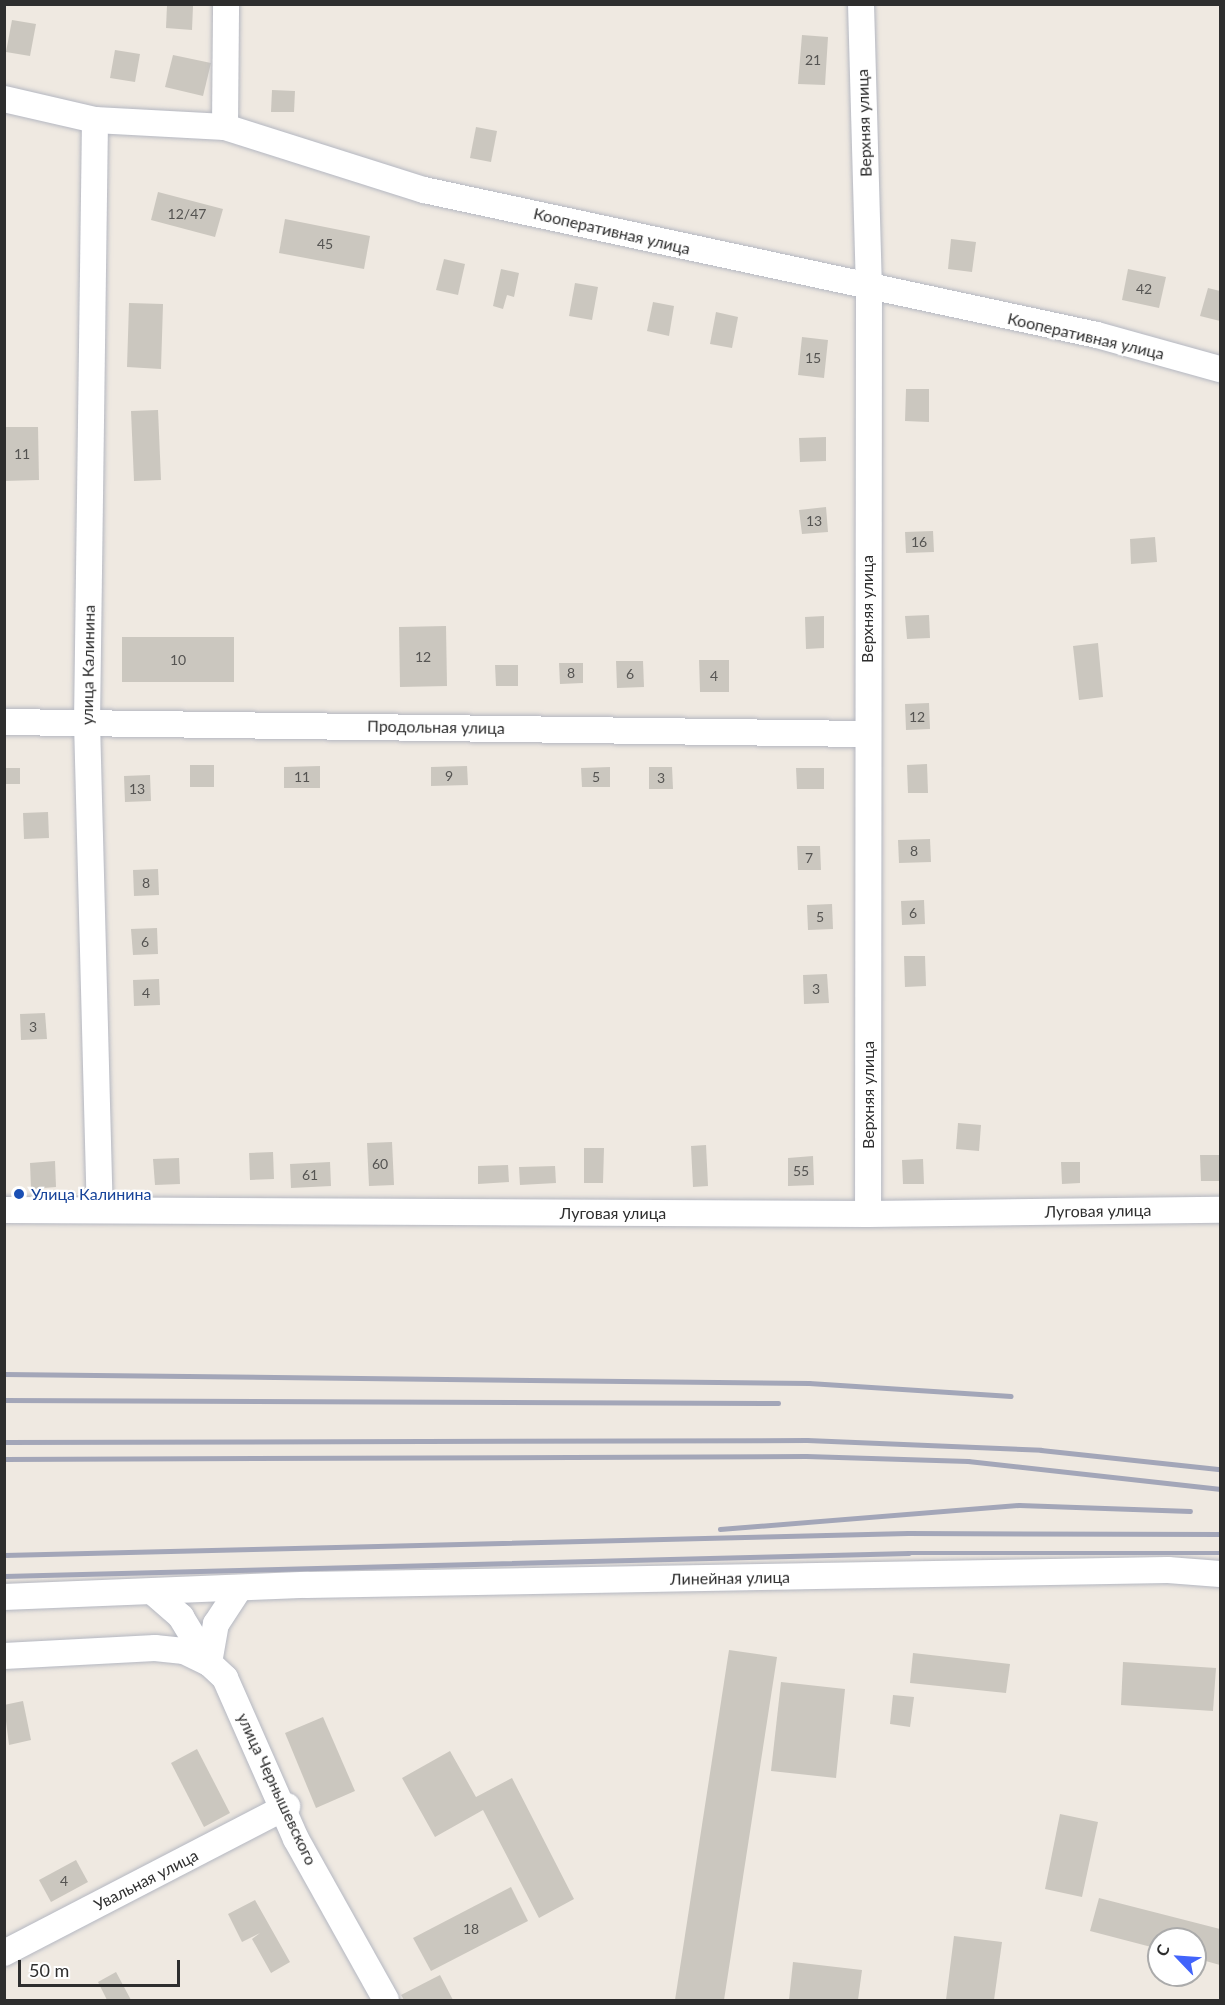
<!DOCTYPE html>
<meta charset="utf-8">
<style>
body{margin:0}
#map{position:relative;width:1225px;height:2005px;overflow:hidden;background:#efe9e1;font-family:Lato,sans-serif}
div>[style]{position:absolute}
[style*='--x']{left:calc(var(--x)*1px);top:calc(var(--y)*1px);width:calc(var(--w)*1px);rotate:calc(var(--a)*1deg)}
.building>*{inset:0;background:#cbc7bf}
.roads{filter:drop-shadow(0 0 2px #b4b7c1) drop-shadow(0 0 2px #b4b7c1)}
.street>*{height:26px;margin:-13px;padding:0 13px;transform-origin:13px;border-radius:13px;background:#fff}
.rail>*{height:4.5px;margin:-2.25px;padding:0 2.25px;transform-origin:2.25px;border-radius:2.25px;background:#a3a6b8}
.dots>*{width:16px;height:16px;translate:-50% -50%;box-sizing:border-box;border:3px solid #fff;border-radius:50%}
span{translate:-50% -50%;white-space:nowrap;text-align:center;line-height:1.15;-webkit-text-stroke:4.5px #fff;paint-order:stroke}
.number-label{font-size:14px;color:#555452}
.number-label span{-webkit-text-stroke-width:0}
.street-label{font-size:16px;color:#2e2e2e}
.transit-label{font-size:16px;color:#164399}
.left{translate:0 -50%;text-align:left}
.frame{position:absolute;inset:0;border:6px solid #2e2e2e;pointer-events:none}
.north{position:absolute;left:1147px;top:1927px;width:60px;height:60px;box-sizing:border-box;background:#fff;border:2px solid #ababab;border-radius:50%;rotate:295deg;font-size:16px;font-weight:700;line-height:24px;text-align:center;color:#2e2e2e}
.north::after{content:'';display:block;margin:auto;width:21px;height:27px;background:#4264fb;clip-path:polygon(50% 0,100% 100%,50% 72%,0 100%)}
.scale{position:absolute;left:18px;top:1960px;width:162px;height:27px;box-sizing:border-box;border:3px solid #2e2e2e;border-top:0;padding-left:8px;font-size:18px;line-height:21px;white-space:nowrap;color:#2e2e2e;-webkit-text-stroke:4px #fff;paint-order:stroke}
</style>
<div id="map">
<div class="building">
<div style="clip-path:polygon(167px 5px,193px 6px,192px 30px,166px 28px)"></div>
<div style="clip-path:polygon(12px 20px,36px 24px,30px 56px,6px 52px)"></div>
<div style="clip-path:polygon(802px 35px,828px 37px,825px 85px,798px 84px)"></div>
<div style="clip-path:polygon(115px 50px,140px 54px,135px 82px,110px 78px)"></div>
<div style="clip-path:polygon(173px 55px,211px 63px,203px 96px,165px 87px)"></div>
<div style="clip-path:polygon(272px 90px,295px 91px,294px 112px,271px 112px)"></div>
<div style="clip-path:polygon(476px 127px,497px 131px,491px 162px,470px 158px)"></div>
<div style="clip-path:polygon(158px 192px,223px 209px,215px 237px,151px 220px)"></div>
<div style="clip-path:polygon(285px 219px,370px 236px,364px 269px,279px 253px)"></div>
<div style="clip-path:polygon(951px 239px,976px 242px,972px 272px,948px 269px)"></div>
<div style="clip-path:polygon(444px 259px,465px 264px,458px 295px,436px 290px)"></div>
<div style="clip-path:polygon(501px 269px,519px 273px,514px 297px,507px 295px,503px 309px,493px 306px)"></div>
<div style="clip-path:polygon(1128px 269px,1166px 277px,1159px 308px,1122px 300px)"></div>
<div style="clip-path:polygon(575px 283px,598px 287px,592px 320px,569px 316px)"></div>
<div style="clip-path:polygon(1208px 288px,1220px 291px,1220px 321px,1200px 316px)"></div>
<div style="clip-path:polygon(653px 302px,674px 306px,669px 336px,647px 331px)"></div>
<div style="clip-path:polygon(129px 303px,163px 304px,161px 369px,127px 367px)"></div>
<div style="clip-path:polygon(716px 312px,738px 317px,732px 348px,710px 344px)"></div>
<div style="clip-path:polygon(802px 337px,828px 340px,824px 378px,798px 375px)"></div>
<div style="clip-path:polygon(906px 389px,929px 389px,929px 422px,905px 421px)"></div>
<div style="clip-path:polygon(158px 410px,161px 480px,134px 481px,131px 411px)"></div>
<div style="clip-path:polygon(4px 427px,38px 427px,39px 480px,4px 481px)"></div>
<div style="clip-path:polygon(826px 437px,826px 461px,800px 462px,799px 438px)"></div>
<div style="clip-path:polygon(826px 507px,828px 532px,802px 534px,799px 510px)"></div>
<div style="clip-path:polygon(933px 531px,934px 552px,906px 553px,905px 532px)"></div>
<div style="clip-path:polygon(1155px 537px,1157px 562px,1131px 564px,1130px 539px)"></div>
<div style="clip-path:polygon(929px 615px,930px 638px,907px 639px,905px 616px)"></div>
<div style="clip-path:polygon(824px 616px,824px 648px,806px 649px,805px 617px)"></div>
<div style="clip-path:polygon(446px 626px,447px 686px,400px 687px,399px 627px)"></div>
<div style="clip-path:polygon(122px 637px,234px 637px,234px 682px,122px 682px)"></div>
<div style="clip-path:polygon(1098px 643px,1103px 697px,1079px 700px,1073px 646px)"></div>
<div style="clip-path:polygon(699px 660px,729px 660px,729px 692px,700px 692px)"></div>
<div style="clip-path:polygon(616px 661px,643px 661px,644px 687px,617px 688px)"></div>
<div style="clip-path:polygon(559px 663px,583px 663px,583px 683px,560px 684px)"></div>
<div style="clip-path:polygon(495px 665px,518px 665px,518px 686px,496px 686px)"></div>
<div style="clip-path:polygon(929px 703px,930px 729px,906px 730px,905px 704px)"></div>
<div style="clip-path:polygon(927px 764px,928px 793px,908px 793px,907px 765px)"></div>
<div style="clip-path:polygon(190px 765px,214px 765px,214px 787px,190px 787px)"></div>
<div style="clip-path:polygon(320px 766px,320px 788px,284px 788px,284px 767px)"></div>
<div style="clip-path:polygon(467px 766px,468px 785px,431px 786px,431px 767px)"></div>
<div style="clip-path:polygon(610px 767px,610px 787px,582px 787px,581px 768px)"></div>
<div style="clip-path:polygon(649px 767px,672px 767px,673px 789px,649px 789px)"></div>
<div style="clip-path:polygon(4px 768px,20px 768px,20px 784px,4px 784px)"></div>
<div style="clip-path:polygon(796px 768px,824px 768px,824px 789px,797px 789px)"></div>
<div style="clip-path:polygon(150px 775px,151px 801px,125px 802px,124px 776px)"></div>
<div style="clip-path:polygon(48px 812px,49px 838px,24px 839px,23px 813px)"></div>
<div style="clip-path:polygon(930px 839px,931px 862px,899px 863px,898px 840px)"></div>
<div style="clip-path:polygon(797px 846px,820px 846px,821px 870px,798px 870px)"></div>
<div style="clip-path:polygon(158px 869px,159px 895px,134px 896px,133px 870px)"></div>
<div style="clip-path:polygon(924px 900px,925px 924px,902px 925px,901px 901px)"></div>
<div style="clip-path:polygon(832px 904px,833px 929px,808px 930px,807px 905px)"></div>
<div style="clip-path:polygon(157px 928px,158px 954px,133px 955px,131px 929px)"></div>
<div style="clip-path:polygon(904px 956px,925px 956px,926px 986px,905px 987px)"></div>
<div style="clip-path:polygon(827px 974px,829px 1003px,804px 1004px,803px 975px)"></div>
<div style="clip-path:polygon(159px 979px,160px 1005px,134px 1006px,133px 980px)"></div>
<div style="clip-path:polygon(45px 1013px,47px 1039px,21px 1040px,20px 1014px)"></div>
<div style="clip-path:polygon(958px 1123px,981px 1125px,979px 1151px,956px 1149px)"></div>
<div style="clip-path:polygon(392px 1142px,394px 1185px,369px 1186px,367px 1143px)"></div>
<div style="clip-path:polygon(706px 1145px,708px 1186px,693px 1187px,691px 1146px)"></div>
<div style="clip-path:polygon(584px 1148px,604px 1148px,603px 1183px,584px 1183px)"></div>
<div style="clip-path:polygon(273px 1152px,274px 1179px,250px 1180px,249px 1153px)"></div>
<div style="clip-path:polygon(1200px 1155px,1220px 1155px,1220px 1181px,1201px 1181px)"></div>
<div style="clip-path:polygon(813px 1156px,814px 1185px,788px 1186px,788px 1158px)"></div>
<div style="clip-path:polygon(179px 1158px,180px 1184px,155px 1185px,153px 1159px)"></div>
<div style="clip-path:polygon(923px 1159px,924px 1184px,903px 1184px,902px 1160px)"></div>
<div style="clip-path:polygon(55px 1161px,56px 1187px,31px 1189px,30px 1163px)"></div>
<div style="clip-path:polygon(330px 1162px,331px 1186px,291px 1188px,290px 1164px)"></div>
<div style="clip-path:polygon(1061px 1162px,1080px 1162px,1080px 1183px,1062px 1184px)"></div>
<div style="clip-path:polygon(508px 1165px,509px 1182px,478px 1184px,478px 1166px)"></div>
<div style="clip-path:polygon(555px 1166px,556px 1183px,520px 1185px,519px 1167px)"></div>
<div style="clip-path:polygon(729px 1650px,777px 1657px,724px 2000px,675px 2000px)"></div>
<div style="clip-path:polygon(913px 1653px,1010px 1664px,1006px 1693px,910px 1683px)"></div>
<div style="clip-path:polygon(1123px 1662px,1216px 1668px,1213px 1711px,1121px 1705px)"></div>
<div style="clip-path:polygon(781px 1682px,845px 1689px,836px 1778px,771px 1771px)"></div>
<div style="clip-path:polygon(893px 1695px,914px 1697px,910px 1727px,890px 1724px)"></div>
<div style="clip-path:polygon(23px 1701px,31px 1740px,9px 1745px,4px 1705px)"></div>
<div style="clip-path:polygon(323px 1717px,355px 1791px,316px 1808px,285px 1733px)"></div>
<div style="clip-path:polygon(197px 1749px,230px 1813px,204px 1827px,171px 1763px)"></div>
<div style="clip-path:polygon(450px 1751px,476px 1797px,512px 1778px,574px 1899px,539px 1918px,483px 1810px,435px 1837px,402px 1778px)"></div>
<div style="clip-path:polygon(1060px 1814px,1098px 1822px,1082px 1897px,1045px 1889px)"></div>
<div style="clip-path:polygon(76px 1860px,88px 1882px,51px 1902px,39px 1880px)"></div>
<div style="clip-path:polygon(511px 1887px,528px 1921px,431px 1971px,413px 1938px)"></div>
<div style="clip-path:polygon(1099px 1898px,1220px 1929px,1220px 1965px,1195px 1958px,1195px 1939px,1159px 1939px,1159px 1949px,1090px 1931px)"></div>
<div style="clip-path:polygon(255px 1900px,290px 1962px,271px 1973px,252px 1939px,260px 1933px,242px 1942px,228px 1914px)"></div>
<div style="clip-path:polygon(954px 1936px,1002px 1942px,994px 2000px,946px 2000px)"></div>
<div style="clip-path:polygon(793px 1962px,862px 1970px,858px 2000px,789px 2000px)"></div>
<div style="clip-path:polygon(116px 1972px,131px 2000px,107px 2000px,98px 1982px)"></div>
<div style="clip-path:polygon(440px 1975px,453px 2000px,404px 2000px,401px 1995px)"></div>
</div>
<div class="roads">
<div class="street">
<div style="--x:861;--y:4;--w:286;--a:88.4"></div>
<div style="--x:869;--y:290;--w:924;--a:90.06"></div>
<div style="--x:4;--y:99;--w:93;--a:13"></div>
<div style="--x:95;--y:120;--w:130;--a:3.1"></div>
<div style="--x:225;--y:127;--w:209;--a:17.6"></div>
<div style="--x:424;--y:190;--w:688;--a:12.16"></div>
<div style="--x:1097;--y:335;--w:128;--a:15.5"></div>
<div style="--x:95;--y:120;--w:602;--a:90.76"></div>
<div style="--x:87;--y:722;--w:488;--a:88.5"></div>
<div style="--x:225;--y:127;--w:123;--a:-89.5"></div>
<div style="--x:4;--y:722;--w:862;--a:0.8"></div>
<div style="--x:4;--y:1210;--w:864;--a:0.27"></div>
<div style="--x:868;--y:1214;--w:352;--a:-0.7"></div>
<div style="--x:155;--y:1594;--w:35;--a:41"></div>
<div style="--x:181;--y:1617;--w:54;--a:58.7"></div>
<div style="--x:4;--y:1597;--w:302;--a:-2.3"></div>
<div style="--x:306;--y:1585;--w:862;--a:-1"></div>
<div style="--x:1168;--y:1570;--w:52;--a:4.4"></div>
<div style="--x:4;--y:1656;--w:151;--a:-3"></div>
<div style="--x:155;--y:1648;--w:29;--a:6"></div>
<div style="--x:184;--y:1651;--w:28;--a:26"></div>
<div style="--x:209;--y:1663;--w:22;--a:43"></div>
<div style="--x:225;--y:1678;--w:176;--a:66.2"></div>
<div style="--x:296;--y:1839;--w:184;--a:60.8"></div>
<div style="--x:209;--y:1663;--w:40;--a:-80"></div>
<div style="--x:216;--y:1624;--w:42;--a:-56.7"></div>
<div style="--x:4;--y:1953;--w:319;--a:-27.4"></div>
</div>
</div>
<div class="rail">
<div style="--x:4;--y:1374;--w:805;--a:0.64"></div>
<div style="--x:809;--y:1383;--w:202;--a:3.7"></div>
<div style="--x:4;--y:1400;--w:774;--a:0.22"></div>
<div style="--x:4;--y:1442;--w:803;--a:-0.14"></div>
<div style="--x:807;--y:1440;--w:234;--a:2.4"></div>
<div style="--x:1041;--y:1450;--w:180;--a:6.1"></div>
<div style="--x:4;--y:1459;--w:802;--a:-0.21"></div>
<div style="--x:806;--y:1456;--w:162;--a:1.8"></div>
<div style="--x:968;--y:1461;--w:254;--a:6.3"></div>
<div style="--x:720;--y:1529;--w:300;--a:-4.6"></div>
<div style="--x:1019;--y:1505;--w:171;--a:2"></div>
<div style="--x:4;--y:1555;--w:904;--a:-1.39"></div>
<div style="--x:908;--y:1533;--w:312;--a:0.2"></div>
<div style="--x:4;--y:1576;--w:905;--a:-1.46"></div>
<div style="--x:909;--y:1553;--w:311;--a:0"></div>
</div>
<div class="dots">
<div style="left:19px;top:1194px;background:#1a4fb4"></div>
</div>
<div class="number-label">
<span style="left:813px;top:60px">21</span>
<span style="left:187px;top:214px">12/47</span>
<span style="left:325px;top:244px">45</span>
<span style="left:1144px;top:289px">42</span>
<span style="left:813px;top:358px">15</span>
<span style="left:22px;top:454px">11</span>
<span style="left:814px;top:521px">13</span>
<span style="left:919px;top:542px">16</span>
<span style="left:423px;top:657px">12</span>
<span style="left:178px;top:660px">10</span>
<span style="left:571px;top:673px">8</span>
<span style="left:630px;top:674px">6</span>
<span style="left:714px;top:676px">4</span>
<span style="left:917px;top:717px">12</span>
<span style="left:449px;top:776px">9</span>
<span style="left:302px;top:777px">11</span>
<span style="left:596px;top:777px">5</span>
<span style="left:661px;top:778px">3</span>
<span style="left:137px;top:789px">13</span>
<span style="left:914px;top:851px">8</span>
<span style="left:809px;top:858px">7</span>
<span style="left:146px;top:883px">8</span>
<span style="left:913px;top:913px">6</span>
<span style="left:820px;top:917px">5</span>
<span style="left:145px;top:942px">6</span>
<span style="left:816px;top:989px">3</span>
<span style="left:146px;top:993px">4</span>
<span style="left:33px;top:1027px">3</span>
<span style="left:380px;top:1164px">60</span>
<span style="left:801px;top:1171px">55</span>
<span style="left:310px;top:1175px">61</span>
<span style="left:64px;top:1881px">4</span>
<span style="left:471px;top:1929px">18</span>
</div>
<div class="street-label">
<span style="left:864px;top:123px;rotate:-92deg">Верхняя улица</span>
<span style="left:612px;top:231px;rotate:13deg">Кооперативная улица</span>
<span style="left:1086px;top:336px;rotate:13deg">Кооперативная улица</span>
<span style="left:867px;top:609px;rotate:-90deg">Верхняя улица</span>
<span style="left:88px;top:665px;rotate:-89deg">улица Калинина</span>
<span style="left:436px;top:727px;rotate:1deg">Продольная улица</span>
<span style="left:868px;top:1095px;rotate:-90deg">Верхняя улица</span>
<span style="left:1098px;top:1211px;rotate:-1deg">Луговая улица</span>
<span style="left:613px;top:1213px">Луговая улица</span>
<span style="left:730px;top:1578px;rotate:-1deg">Линейная улица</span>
<span style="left:277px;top:1789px;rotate:65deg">улица Чернышевского</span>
<span style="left:146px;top:1880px;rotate:-27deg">Увальная улица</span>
</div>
<div class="transit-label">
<span class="left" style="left:31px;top:1194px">Улица Калинина</span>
</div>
<div class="frame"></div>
<div class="north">С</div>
<div class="scale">50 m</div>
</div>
